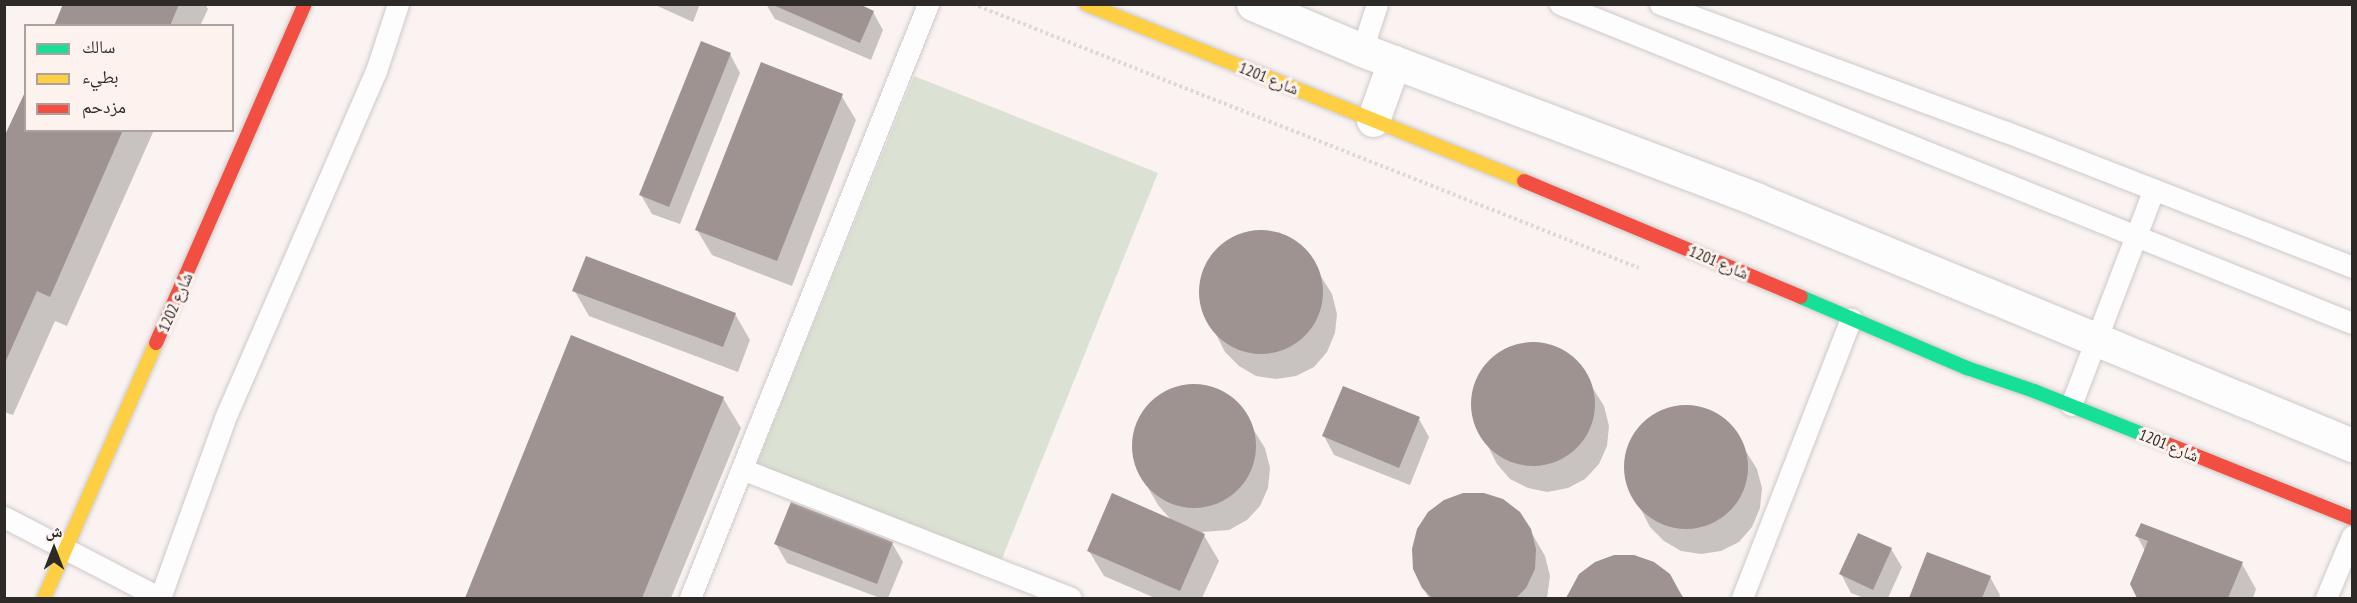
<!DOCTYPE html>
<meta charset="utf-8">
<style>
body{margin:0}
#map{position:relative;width:2357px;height:603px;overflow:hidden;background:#faf3f2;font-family:"PT Sans Narrow","Noto Naskh Arabic",sans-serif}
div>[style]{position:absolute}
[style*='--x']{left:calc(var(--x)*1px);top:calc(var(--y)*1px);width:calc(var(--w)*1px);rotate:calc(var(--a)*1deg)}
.green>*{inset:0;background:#dbe2d3}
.shadow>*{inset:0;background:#0003}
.building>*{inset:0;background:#9e9391}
.round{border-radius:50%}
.path>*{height:4px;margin-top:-2px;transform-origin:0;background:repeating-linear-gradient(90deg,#dbdad8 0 3px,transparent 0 6px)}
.roads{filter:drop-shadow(0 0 2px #cec9c8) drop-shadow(0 0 2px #cec9c8)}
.lane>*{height:21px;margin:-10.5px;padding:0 10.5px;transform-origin:10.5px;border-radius:10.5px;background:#fefdfd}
.street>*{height:33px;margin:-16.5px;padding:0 16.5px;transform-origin:16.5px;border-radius:16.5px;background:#fefdfd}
.fast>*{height:14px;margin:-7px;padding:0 7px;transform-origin:7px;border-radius:7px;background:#16e098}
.slow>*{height:14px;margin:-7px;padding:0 7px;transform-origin:7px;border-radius:7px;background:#ffcf43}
.jam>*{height:14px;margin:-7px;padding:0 7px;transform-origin:7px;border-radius:7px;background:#f24e42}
span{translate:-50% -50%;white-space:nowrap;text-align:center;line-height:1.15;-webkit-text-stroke:6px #fdf2ee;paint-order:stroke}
.street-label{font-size:16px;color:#2e2a28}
.frame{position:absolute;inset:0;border:6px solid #2e2a28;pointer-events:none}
.legend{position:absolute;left:24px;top:24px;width:210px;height:108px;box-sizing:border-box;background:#fdf2ee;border:2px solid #aaa29f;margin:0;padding:8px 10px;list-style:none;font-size:18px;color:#2e2a28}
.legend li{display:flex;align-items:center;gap:12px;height:30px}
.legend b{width:30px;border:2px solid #aaa29f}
.north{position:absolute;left:24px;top:519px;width:60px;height:60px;-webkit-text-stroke:4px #fdf2ee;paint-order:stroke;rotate:0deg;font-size:16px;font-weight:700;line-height:24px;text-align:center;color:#2e2a28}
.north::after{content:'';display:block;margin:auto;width:21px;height:27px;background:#2e2a28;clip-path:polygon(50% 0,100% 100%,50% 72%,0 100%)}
</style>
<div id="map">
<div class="green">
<div style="clip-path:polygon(914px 76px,1158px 173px,999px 566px,755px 468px)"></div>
</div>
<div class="shadow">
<div style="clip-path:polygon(65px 4px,205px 4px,208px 9px,200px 26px,56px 26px)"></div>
<div style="clip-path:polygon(653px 4px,700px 4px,693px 22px)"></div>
<div style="clip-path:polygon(766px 4px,855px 4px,873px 12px,883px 30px,871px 60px,775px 19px)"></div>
<div style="clip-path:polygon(730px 54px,740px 73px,680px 224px,652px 214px,641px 195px)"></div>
<div style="clip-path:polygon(841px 95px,856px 120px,792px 286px,712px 255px,697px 230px)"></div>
<div style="clip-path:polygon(26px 130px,154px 130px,67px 326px,55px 321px,13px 415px,4px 412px,4px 141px)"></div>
<div style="clip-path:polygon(1270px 232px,1290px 239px,1305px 251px,1332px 294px,1337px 314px,1335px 333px,1327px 352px,1314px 367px,1296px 376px,1276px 379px,1256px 376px,1239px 366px,1225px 352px,1202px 307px,1200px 287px,1205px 268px,1216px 252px,1232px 239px,1251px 233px)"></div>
<div style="clip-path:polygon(574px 290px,735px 314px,750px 340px,738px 372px,589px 316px)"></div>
<div style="clip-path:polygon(572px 337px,723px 398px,741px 428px,671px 598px,466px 598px)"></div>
<div style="clip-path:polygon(1522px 345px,1542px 345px,1561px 351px,1577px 363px,1604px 406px,1609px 426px,1607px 446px,1599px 464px,1585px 479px,1568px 488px,1547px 492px,1528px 488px,1510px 479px,1497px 464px,1474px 419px,1472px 400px,1477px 380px,1488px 364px,1503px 351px)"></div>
<div style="clip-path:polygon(1184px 386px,1203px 386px,1223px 392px,1238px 405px,1265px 448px,1270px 468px,1268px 488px,1260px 506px,1247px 520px,1229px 530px,1202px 532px,1219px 561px,1202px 598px,1155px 598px,1104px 576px,1089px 551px,1172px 521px,1158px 505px,1143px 479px,1135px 461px,1133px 441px,1138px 422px,1149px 405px,1165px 393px)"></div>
<div style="clip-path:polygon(1676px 407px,1695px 407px,1715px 414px,1730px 426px,1757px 469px,1762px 488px,1760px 508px,1752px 527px,1739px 542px,1721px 551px,1701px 554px,1681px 551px,1664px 541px,1650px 527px,1627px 482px,1625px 462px,1630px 443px,1641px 426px,1657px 414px)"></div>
<div style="clip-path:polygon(1419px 419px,1429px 437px,1410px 485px,1334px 455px,1324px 436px)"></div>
<div style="clip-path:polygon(1530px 530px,1545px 556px,1550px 576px,1547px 598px,1429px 598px,1423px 588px)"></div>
<div style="clip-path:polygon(2137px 536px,2242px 564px,2256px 589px,2253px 598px,2139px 598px,2132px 584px,2145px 551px)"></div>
<div style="clip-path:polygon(892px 543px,903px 562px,888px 598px,880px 598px,787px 563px,776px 544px)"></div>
<div style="clip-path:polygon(1891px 549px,1902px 567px,1888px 598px,1864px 598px,1851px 593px,1841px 574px)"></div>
<div style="clip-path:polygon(1928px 554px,1990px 577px,2000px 595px,1999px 598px,1911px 598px)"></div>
<div style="clip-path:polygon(1580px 576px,1669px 576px,1684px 598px,1567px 598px)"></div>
</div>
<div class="building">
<div style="clip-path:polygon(63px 4px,179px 4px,170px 26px,54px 26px)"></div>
<div style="clip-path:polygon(771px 4px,859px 4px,874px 11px,860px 43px)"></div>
<div style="clip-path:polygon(701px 41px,731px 53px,669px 207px,639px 195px)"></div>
<div style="clip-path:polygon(761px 62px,843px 94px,777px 261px,695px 230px)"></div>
<div style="clip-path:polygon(26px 90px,26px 130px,123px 130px,50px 297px,37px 291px,4px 365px,4px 137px)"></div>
<div class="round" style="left:1199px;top:230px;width:124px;height:124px"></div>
<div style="clip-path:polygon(586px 256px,736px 313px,723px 347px,572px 291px)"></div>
<div style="clip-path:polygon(571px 335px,724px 397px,642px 598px,465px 598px)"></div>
<div class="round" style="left:1471px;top:342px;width:124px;height:124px"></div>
<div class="round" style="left:1132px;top:384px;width:124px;height:124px"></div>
<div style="clip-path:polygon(1343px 386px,1420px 417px,1399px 468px,1322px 436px)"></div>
<div class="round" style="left:1624px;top:405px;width:124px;height:124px"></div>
<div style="clip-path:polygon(1112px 493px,1205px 534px,1180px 591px,1087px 551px)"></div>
<div style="clip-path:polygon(1463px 493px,1484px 493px,1503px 499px,1520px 512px,1531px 529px,1536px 549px,1535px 569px,1526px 588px,1516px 598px,1432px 598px,1422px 588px,1413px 569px,1412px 549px,1417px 529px,1428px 512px,1444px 500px)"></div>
<div style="clip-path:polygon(791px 502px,893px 542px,877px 584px,774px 544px)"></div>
<div style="clip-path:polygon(2141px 523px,2243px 562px,2228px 598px,2137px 598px,2130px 584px,2148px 541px,2135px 536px)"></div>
<div style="clip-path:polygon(1858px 533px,1892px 548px,1873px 590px,1839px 574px)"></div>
<div style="clip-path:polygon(1927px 552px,1991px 576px,1982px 598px,1909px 598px)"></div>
<div style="clip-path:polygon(1614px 555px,1634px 555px,1654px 562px,1670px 574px,1683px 598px,1566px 598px,1579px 574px,1595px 562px)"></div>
</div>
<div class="path">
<div style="--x:973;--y:4;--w:716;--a:21.62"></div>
</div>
<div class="roads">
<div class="lane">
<div style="--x:1560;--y:4;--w:854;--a:21.94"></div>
<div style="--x:1660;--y:4;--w:367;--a:20.3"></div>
<div style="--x:2004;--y:131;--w:374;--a:21.3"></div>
<div style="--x:1362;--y:50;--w:48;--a:-71.9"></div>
<div style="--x:2071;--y:405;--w:231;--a:-69"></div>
<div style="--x:742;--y:469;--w:353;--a:21.4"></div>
<div style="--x:4;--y:517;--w:176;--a:27.4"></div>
<div style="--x:160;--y:598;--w:191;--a:-70.1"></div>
<div style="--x:225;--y:418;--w:378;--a:-66.5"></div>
<div style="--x:376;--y:71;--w:71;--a:-71.8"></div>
<div style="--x:690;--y:598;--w:640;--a:-68.17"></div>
<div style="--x:1742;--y:598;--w:300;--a:-68.7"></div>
<div style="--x:2326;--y:598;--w:67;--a:-67.2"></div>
</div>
<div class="street">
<div style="--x:1253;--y:4;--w:118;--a:22.9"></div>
<div style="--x:1362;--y:50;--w:423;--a:20.7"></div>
<div style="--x:1758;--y:200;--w:643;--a:22.41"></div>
<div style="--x:1373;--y:120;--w:62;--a:-70.1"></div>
</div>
<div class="fast">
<div style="--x:1801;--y:297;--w:181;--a:23.2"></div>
<div style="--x:1967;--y:368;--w:71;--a:18.9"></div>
<div style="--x:2034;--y:391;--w:146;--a:21.7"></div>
</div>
<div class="slow">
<div style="--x:1086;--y:4;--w:472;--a:22"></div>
<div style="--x:44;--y:598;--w:279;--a:-66.3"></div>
</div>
<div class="jam">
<div style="--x:1524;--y:181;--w:300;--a:22.7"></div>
<div style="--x:156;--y:343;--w:370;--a:-66.3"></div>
<div style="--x:2170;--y:445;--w:196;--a:21.9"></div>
</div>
</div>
<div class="street-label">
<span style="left:1269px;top:78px;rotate:22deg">شارع 1201</span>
<span style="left:1719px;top:262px;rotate:23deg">شارع 1201</span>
<span style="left:175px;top:302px;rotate:-66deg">شارع 1202</span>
<span style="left:2169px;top:445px;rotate:22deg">شارع 1201</span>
</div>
<div class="frame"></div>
<ul class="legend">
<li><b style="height:8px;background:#16e098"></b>سالك</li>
<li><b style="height:8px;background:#ffcf43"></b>بطيء</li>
<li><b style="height:8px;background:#f24e42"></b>مزدحم</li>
</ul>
<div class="north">ش</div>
</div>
